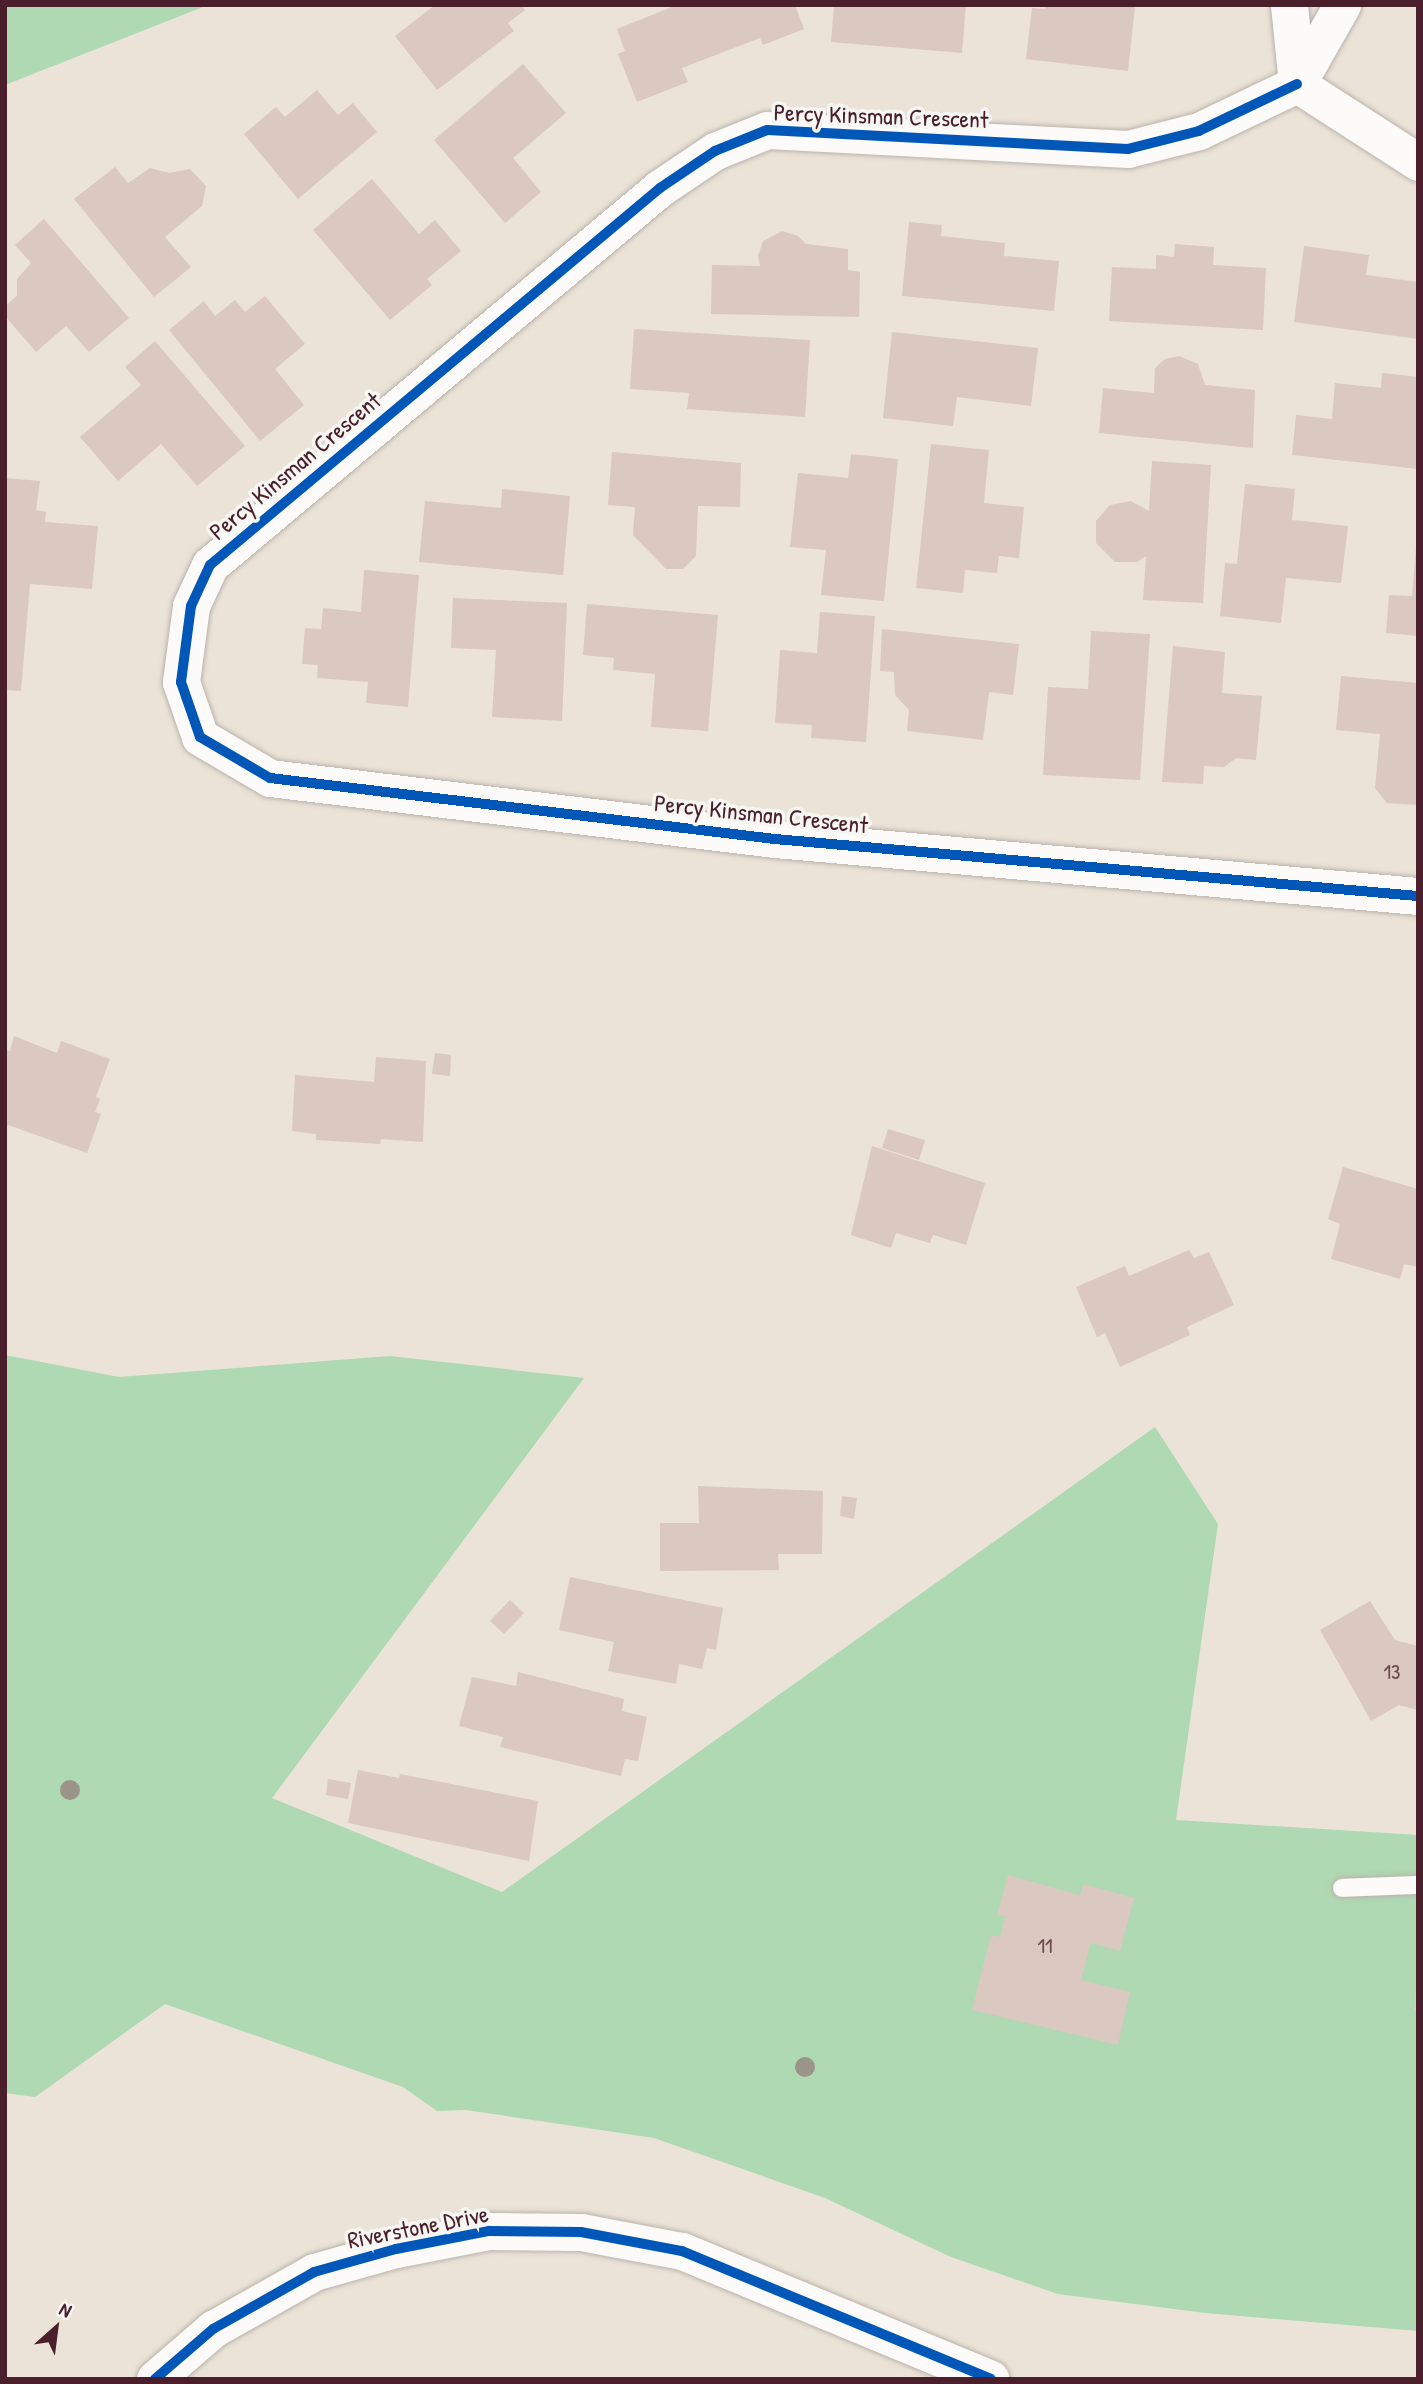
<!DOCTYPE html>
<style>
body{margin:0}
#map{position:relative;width:1423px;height:2384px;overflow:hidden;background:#ebe3d7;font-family:"Patrick Hand",sans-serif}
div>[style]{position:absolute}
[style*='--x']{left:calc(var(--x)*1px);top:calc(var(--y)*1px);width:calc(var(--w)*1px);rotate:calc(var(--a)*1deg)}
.green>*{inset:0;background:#aed9b2}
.building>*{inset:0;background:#dac8c1}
.roads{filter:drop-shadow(0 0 2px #bbb2ac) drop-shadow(0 0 2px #bbb2ac)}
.lane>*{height:18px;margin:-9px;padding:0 9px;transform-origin:9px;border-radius:9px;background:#fcfbf9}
.street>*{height:37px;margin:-18.5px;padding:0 18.5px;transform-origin:18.5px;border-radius:18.5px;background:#fcfbf9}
.cycleway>*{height:10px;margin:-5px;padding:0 5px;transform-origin:5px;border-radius:5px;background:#0057b8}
.trees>*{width:20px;height:20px;margin:-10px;border-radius:50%;background:#9b9489}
span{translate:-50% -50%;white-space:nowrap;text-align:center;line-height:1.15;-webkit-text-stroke:7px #f6f6f2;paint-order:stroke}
.number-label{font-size:21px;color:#6e4950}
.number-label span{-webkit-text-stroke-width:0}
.street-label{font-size:24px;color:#4a1f2b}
.frame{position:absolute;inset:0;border:7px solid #4a1f2b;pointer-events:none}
.north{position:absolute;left:21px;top:2293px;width:70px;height:70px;-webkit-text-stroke:5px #f6f6f2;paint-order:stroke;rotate:28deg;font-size:19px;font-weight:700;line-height:28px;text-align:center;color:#4a1f2b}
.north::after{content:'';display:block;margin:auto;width:24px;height:32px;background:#4a1f2b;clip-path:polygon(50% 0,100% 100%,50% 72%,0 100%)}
</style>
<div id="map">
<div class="green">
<div style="clip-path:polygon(5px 5px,208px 5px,5px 85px)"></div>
<div style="clip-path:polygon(5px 1355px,119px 1377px,390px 1356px,584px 1378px,272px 1798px,502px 1892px,1155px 1427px,1218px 1524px,1176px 1820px,1418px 1835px,1418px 2331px,1205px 2313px,1058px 2294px,951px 2257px,825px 2198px,654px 2138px,466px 2110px,437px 2111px,403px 2087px,165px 2004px,35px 2097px,5px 2093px)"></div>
</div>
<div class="building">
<div style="clip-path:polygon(435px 5px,522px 5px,525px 10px,508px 23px,514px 31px,437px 90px,395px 36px)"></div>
<div style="clip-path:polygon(677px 5px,795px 5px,804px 29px,763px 45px,760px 38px,682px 68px,688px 82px,637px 102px,618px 54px,625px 51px,617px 29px)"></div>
<div style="clip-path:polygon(834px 5px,966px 5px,962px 53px,831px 42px)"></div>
<div style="clip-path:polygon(1045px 5px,1135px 7px,1128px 71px,1026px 59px,1032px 8px,1045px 9px)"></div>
<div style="clip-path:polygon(523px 64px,566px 113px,513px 158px,541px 192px,505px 223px,434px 140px)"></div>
<div style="clip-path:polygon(317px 90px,338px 115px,353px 103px,377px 132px,298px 199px,244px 134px,276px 107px,285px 117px)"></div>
<div style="clip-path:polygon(115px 167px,128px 183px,150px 168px,169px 173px,190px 169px,206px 186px,202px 206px,165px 237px,191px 267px,154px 297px,74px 199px)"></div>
<div style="clip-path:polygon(372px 179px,419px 234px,435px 220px,461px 251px,427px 279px,432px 285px,390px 320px,313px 230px)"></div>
<div style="clip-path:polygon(44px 219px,129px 318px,89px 352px,66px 326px,36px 352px,5px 316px,5px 306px,17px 296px,17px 279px,31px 263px,15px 245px)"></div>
<div style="clip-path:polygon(909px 222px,942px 225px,941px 236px,1005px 243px,1004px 256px,1059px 261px,1054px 311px,902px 296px)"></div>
<div style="clip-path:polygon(782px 231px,798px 236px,806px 244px,848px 249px,848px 270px,860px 272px,859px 317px,711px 314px,712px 265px,760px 266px,758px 256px,763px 241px)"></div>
<div style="clip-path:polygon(1175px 244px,1214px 247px,1213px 265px,1266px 268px,1263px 330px,1109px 321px,1112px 267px,1156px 269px,1156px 255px,1174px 257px)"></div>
<div style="clip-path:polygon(1304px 246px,1369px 255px,1366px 275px,1418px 282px,1418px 339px,1294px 322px)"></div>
<div style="clip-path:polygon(265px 296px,305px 344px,275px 369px,304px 405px,260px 441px,169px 330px,204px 301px,215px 316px,235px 300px,245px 312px)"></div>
<div style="clip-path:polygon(634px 329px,810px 340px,805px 417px,687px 409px,689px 393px,630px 389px)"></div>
<div style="clip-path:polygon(892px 332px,1038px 348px,1031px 406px,957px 397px,953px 426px,883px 418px)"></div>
<div style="clip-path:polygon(155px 341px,245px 446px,197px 486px,161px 444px,118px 481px,80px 437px,141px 385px,125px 367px)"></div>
<div style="clip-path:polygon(1179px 356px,1198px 364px,1205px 385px,1255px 390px,1253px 448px,1099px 433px,1103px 388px,1154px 393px,1155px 368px,1165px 359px)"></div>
<div style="clip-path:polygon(1382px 373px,1418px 377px,1418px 469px,1292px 455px,1296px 415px,1332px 419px,1335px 383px,1381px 388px)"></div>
<div style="clip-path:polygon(931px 444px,989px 450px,984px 503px,1024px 507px,1019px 558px,999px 556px,997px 573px,965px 570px,963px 593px,916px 588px)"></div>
<div style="clip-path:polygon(612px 452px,741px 463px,740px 507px,698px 506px,696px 556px,683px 569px,666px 569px,633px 535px,635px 507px,608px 505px)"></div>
<div style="clip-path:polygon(851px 454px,898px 459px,884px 601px,821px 595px,826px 550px,790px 547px,798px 473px,848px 478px)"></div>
<div style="clip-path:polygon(1152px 461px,1211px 465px,1203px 603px,1143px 600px,1146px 556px,1137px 562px,1115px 562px,1096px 543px,1096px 521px,1110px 505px,1131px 501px,1149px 511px)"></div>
<div style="clip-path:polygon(5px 478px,40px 481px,36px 510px,46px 512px,45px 522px,98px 526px,92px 589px,30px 584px,21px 691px,5px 690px)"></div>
<div style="clip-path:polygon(1245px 484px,1295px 489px,1292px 520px,1348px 526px,1341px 583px,1286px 578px,1281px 623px,1220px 616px,1225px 563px,1237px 564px)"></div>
<div style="clip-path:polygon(502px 489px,570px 496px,563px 575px,419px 562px,425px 501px,501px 508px)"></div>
<div style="clip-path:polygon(1416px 548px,1418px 636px,1386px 633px,1389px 595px,1412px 596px)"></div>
<div style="clip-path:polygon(364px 570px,419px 575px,408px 707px,366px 703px,368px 682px,317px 678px,318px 665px,302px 664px,305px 628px,321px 629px,323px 608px,361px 612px)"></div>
<div style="clip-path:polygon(453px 598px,567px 603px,562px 721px,492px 717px,496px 650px,451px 648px)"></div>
<div style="clip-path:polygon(587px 604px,718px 615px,708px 731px,651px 727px,655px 674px,613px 670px,614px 658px,583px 655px)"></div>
<div style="clip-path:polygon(820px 612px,875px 616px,866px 742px,811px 738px,812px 725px,775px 723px,780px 650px,817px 653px)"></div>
<div style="clip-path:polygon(882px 629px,1019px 644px,1013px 695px,989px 692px,983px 740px,907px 731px,909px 710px,895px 695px,894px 672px,880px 671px)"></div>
<div style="clip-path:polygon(1091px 631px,1150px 634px,1140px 780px,1043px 775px,1048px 687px,1088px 689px)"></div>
<div style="clip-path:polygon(1173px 646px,1225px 652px,1222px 693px,1262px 696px,1256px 760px,1236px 758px,1224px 767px,1204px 766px,1203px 784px,1162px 782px)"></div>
<div style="clip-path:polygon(1341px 676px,1418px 683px,1418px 805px,1387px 803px,1375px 788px,1380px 734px,1336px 730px)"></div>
<div style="clip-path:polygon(14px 1036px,57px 1053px,61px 1041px,110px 1059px,96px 1097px,100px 1099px,95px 1112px,101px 1114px,87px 1153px,8px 1125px,5px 1131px,5px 1050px,10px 1051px)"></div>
<div style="clip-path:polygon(435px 1053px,451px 1055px,450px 1076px,432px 1074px)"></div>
<div style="clip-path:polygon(376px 1057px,426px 1061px,423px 1142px,381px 1139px,380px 1144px,316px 1140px,316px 1134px,292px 1131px,295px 1075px,374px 1082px)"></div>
<div style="clip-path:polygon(888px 1129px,925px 1140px,919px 1160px,882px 1148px)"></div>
<div style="clip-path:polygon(872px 1146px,985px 1183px,966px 1245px,933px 1235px,930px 1243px,896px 1233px,891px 1248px,851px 1235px)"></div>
<div style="clip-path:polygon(1343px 1167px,1418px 1189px,1418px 1267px,1404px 1264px,1400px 1279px,1331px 1259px,1340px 1224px,1328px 1219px)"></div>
<div style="clip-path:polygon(1189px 1250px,1194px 1258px,1209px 1252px,1234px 1305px,1187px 1327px,1190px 1335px,1120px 1367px,1105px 1333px,1097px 1337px,1076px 1287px,1125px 1266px,1129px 1276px)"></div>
<div style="clip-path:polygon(698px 1486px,823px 1491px,822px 1554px,778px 1554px,779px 1570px,660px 1571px,660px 1523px,699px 1523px)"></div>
<div style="clip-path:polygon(842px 1496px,857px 1498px,854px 1519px,840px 1516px)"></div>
<div style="clip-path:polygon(570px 1577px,723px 1608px,716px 1650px,707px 1648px,702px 1669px,679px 1664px,676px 1684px,608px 1671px,614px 1642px,559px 1630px)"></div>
<div style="clip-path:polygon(510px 1600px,524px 1613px,504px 1634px,490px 1621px)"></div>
<div style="clip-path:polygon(1370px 1601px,1395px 1640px,1418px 1646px,1418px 1710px,1399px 1705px,1371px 1721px,1320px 1630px)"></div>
<div style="clip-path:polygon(518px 1672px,624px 1699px,622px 1711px,647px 1717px,638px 1761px,625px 1759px,621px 1776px,500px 1747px,503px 1737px,459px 1726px,472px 1677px,516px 1686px)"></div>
<div style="clip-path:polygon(358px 1770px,399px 1778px,400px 1774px,538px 1801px,529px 1861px,348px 1823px)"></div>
<div style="clip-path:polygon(328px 1779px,351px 1783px,348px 1799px,326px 1795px)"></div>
<div style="clip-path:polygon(1008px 1875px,1080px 1895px,1083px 1884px,1134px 1898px,1120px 1951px,1091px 1943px,1081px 1980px,1130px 1992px,1118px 2045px,972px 2010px,991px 1935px,1000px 1937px,1005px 1916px,997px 1915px)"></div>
<div style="clip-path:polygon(1416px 1987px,1418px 1987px,1418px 2010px,1414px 2010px)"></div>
</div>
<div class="roads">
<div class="lane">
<div style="--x:1342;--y:1888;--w:76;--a:-2.3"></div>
</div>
<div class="street">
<div style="--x:1289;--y:5;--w:79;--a:84.2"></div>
<div style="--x:1297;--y:84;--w:109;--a:154.4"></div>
<div style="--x:1199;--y:131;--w:73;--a:165.8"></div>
<div style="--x:1128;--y:149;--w:361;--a:-177"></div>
<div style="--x:767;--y:130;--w:56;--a:158"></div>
<div style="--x:715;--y:151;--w:66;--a:146.1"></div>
<div style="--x:660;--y:188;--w:587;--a:140.04"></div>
<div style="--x:210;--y:565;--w:45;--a:114.9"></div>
<div style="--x:191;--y:606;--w:77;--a:97.5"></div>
<div style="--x:181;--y:682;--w:58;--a:70.9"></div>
<div style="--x:200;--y:737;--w:81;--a:30.4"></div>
<div style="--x:270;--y:778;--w:509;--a:6.89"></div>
<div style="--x:775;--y:839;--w:646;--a:5.07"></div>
<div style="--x:1297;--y:84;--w:144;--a:32.8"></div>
<div style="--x:1297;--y:84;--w:91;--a:-60.3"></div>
<div style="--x:155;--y:2379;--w:77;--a:-40.8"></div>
<div style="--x:213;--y:2329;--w:116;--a:-29.4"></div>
<div style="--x:314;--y:2272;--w:85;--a:-15.7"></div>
<div style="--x:396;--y:2249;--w:95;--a:-11"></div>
<div style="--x:489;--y:2231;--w:92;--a:0.6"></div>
<div style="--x:581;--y:2232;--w:103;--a:10.7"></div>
<div style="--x:682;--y:2251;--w:334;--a:22.5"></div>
</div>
</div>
<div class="cycleway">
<div style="--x:1297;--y:84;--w:109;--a:154.4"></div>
<div style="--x:1199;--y:131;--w:73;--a:165.8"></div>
<div style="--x:1128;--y:149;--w:361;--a:-177"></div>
<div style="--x:767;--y:130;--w:56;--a:158"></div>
<div style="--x:715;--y:151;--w:66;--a:146.1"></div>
<div style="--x:660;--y:188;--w:587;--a:140.04"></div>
<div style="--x:210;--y:565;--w:45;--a:114.9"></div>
<div style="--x:191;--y:606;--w:77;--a:97.5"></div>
<div style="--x:181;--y:682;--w:58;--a:70.9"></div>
<div style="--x:200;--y:737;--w:81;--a:30.4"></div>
<div style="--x:270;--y:778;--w:509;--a:6.89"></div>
<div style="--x:775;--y:839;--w:646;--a:5.07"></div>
<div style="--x:155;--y:2379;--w:77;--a:-40.8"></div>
<div style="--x:213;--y:2329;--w:116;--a:-29.4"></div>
<div style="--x:314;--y:2272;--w:85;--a:-15.7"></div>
<div style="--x:396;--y:2249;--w:95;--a:-11"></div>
<div style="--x:489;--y:2231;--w:92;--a:0.6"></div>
<div style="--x:581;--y:2232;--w:103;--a:10.7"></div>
<div style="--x:682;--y:2251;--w:334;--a:22.5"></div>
</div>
<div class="trees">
<div style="left:70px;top:1790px"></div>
<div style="left:805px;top:2067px"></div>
</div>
<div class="number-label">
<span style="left:1392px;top:1672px">13</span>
<span style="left:1045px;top:1946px">11</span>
</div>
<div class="street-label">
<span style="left:881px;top:116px;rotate:2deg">Percy Kinsman Crescent</span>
<span style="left:295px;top:466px;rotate:-40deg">Percy Kinsman Crescent</span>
<span style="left:761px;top:814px;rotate:6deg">Percy Kinsman Crescent</span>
<span style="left:418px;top:2227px;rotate:-11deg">Riverstone Drive</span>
</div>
<div class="frame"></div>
<div class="north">N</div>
</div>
